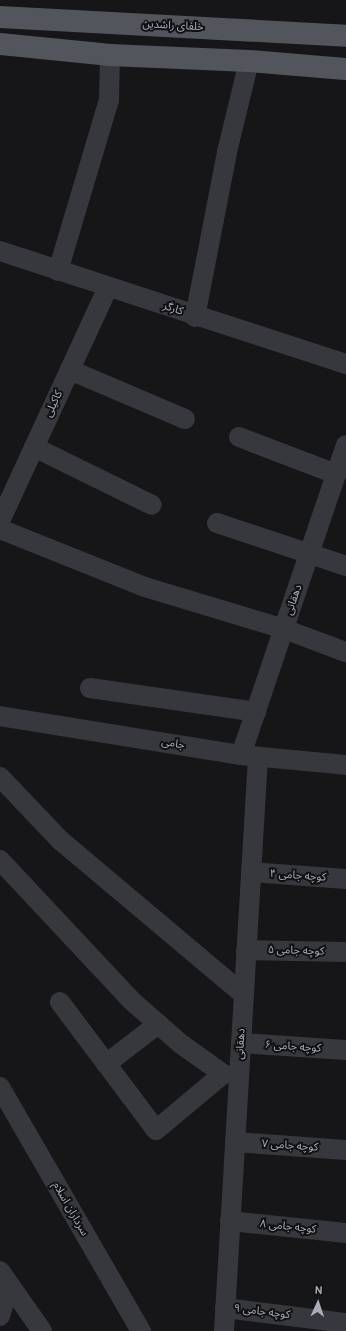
<!DOCTYPE html>
<meta charset="utf-8">
<style>
body{margin:0}
#map{position:relative;width:346px;height:1331px;overflow:hidden;background:#161618;font-family:Overpass,"Noto Sans Arabic",sans-serif}
div>[style]{position:absolute}
[style*='--x']{left:calc(var(--x)*1px);top:calc(var(--y)*1px);width:calc(var(--w)*1px);rotate:calc(var(--a)*1deg)}
.minor>*{height:20px;margin:-10px;padding:0 10px;transform-origin:10px;border-radius:10px;background:#37383d}
.major>*{height:22px;margin:-11px;padding:0 11px;transform-origin:11px;border-radius:11px;background:#53555c}
span{translate:-50% -50%;white-space:nowrap;text-align:center;line-height:1.15;-webkit-text-stroke:4px #111113;paint-order:stroke}
.street-label{font-size:11px;color:#a8adb8}
.north{position:absolute;left:298px;top:1283px;width:40px;height:40px;-webkit-text-stroke:3px #111113;paint-order:stroke;rotate:3deg;font-size:11px;font-weight:700;line-height:16px;text-align:center;color:#a8adb8}
.north::after{content:'';display:block;margin:auto;width:14px;height:18px;background:#a8adb8;clip-path:polygon(50% 0,100% 100%,50% 72%,0 100%)}
</style>
<div id="map">
<div class="minor">
<div style="--x:0;--y:251;--w:364;--a:18.1"></div>
<div style="--x:58;--y:271;--w:178;--a:-73.4"></div>
<div style="--x:109;--y:100;--w:45;--a:-88.7"></div>
<div style="--x:195;--y:317;--w:168;--a:-79"></div>
<div style="--x:227;--y:152;--w:94;--a:-76.4"></div>
<div style="--x:70;--y:370;--w:125;--a:23.1"></div>
<div style="--x:239;--y:437;--w:104;--a:20.9"></div>
<div style="--x:34;--y:447;--w:131;--a:26.2"></div>
<div style="--x:0;--y:521;--w:258;--a:-65.2"></div>
<div style="--x:217;--y:523;--w:136;--a:18.4"></div>
<div style="--x:0;--y:529;--w:156;--a:21.8"></div>
<div style="--x:145;--y:587;--w:145;--a:16.8"></div>
<div style="--x:284;--y:629;--w:66;--a:20.4"></div>
<div style="--x:90;--y:688;--w:168;--a:8.2"></div>
<div style="--x:0;--y:716;--w:244;--a:9.2"></div>
<div style="--x:241;--y:755;--w:105;--a:5.4"></div>
<div style="--x:241;--y:755;--w:327;--a:-71.3"></div>
<div style="--x:0;--y:777;--w:87;--a:46.4"></div>
<div style="--x:60;--y:840;--w:239;--a:40.1"></div>
<div style="--x:0;--y:860;--w:193;--a:46.9"></div>
<div style="--x:132;--y:1001;--w:65;--a:41.3"></div>
<div style="--x:181;--y:1044;--w:52;--a:35.5"></div>
<div style="--x:223;--y:1074;--w:87;--a:140.1"></div>
<div style="--x:156;--y:1130;--w:160;--a:-126.9"></div>
<div style="--x:251;--y:872;--w:95;--a:4.2"></div>
<div style="--x:246;--y:950;--w:100;--a:1.1"></div>
<div style="--x:241;--y:1043;--w:105;--a:3.8"></div>
<div style="--x:106;--y:1064;--w:66;--a:-37.6"></div>
<div style="--x:0;--y:1087;--w:282;--a:60"></div>
<div style="--x:235;--y:1142;--w:111;--a:4.1"></div>
<div style="--x:230;--y:1221;--w:117;--a:5.9"></div>
<div style="--x:0;--y:1271;--w:73;--a:55"></div>
<div style="--x:225;--y:1308;--w:122;--a:7.1"></div>
<div style="--x:0;--y:1316;--w:31;--a:-73"></div>
<div style="--x:224;--y:1331;--w:575;--a:-86.61"></div>
</div>
<div class="major">
<div style="--x:0;--y:17;--w:347;--a:3.1"></div>
<div style="--x:0;--y:44;--w:111;--a:5.7"></div>
<div style="--x:110;--y:55;--w:139;--a:2.5"></div>
<div style="--x:249;--y:61;--w:97;--a:4.7"></div>
</div>
<div class="street-label">
<span style="left:173px;top:26px;rotate:3deg">خلفای راشدین</span>
<span style="left:173px;top:309px;rotate:19deg">کارگر</span>
<span style="left:54px;top:404px;rotate:-65deg">کاکیلی</span>
<span style="left:294px;top:600px;rotate:-71deg">دهقانی</span>
<span style="left:173px;top:744px;rotate:9deg">جامی</span>
<span style="left:298px;top:876px;rotate:4deg">کوچه جامی ۴</span>
<span style="left:296px;top:951px;rotate:2deg">کوچه جامی ۵</span>
<span style="left:241px;top:1044px;rotate:-87deg">دهقانی</span>
<span style="left:293px;top:1047px;rotate:4deg">کوچه جامی ۶</span>
<span style="left:290px;top:1146px;rotate:4deg">کوچه جامی ۷</span>
<span style="left:70px;top:1209px;rotate:60deg">سرداران اسلام</span>
<span style="left:288px;top:1227px;rotate:6deg">کوچه جامی ۸</span>
<span style="left:262px;top:1312px;rotate:7deg">کوچه جامی ۹</span>
</div>
<div class="north">N</div>
</div>
